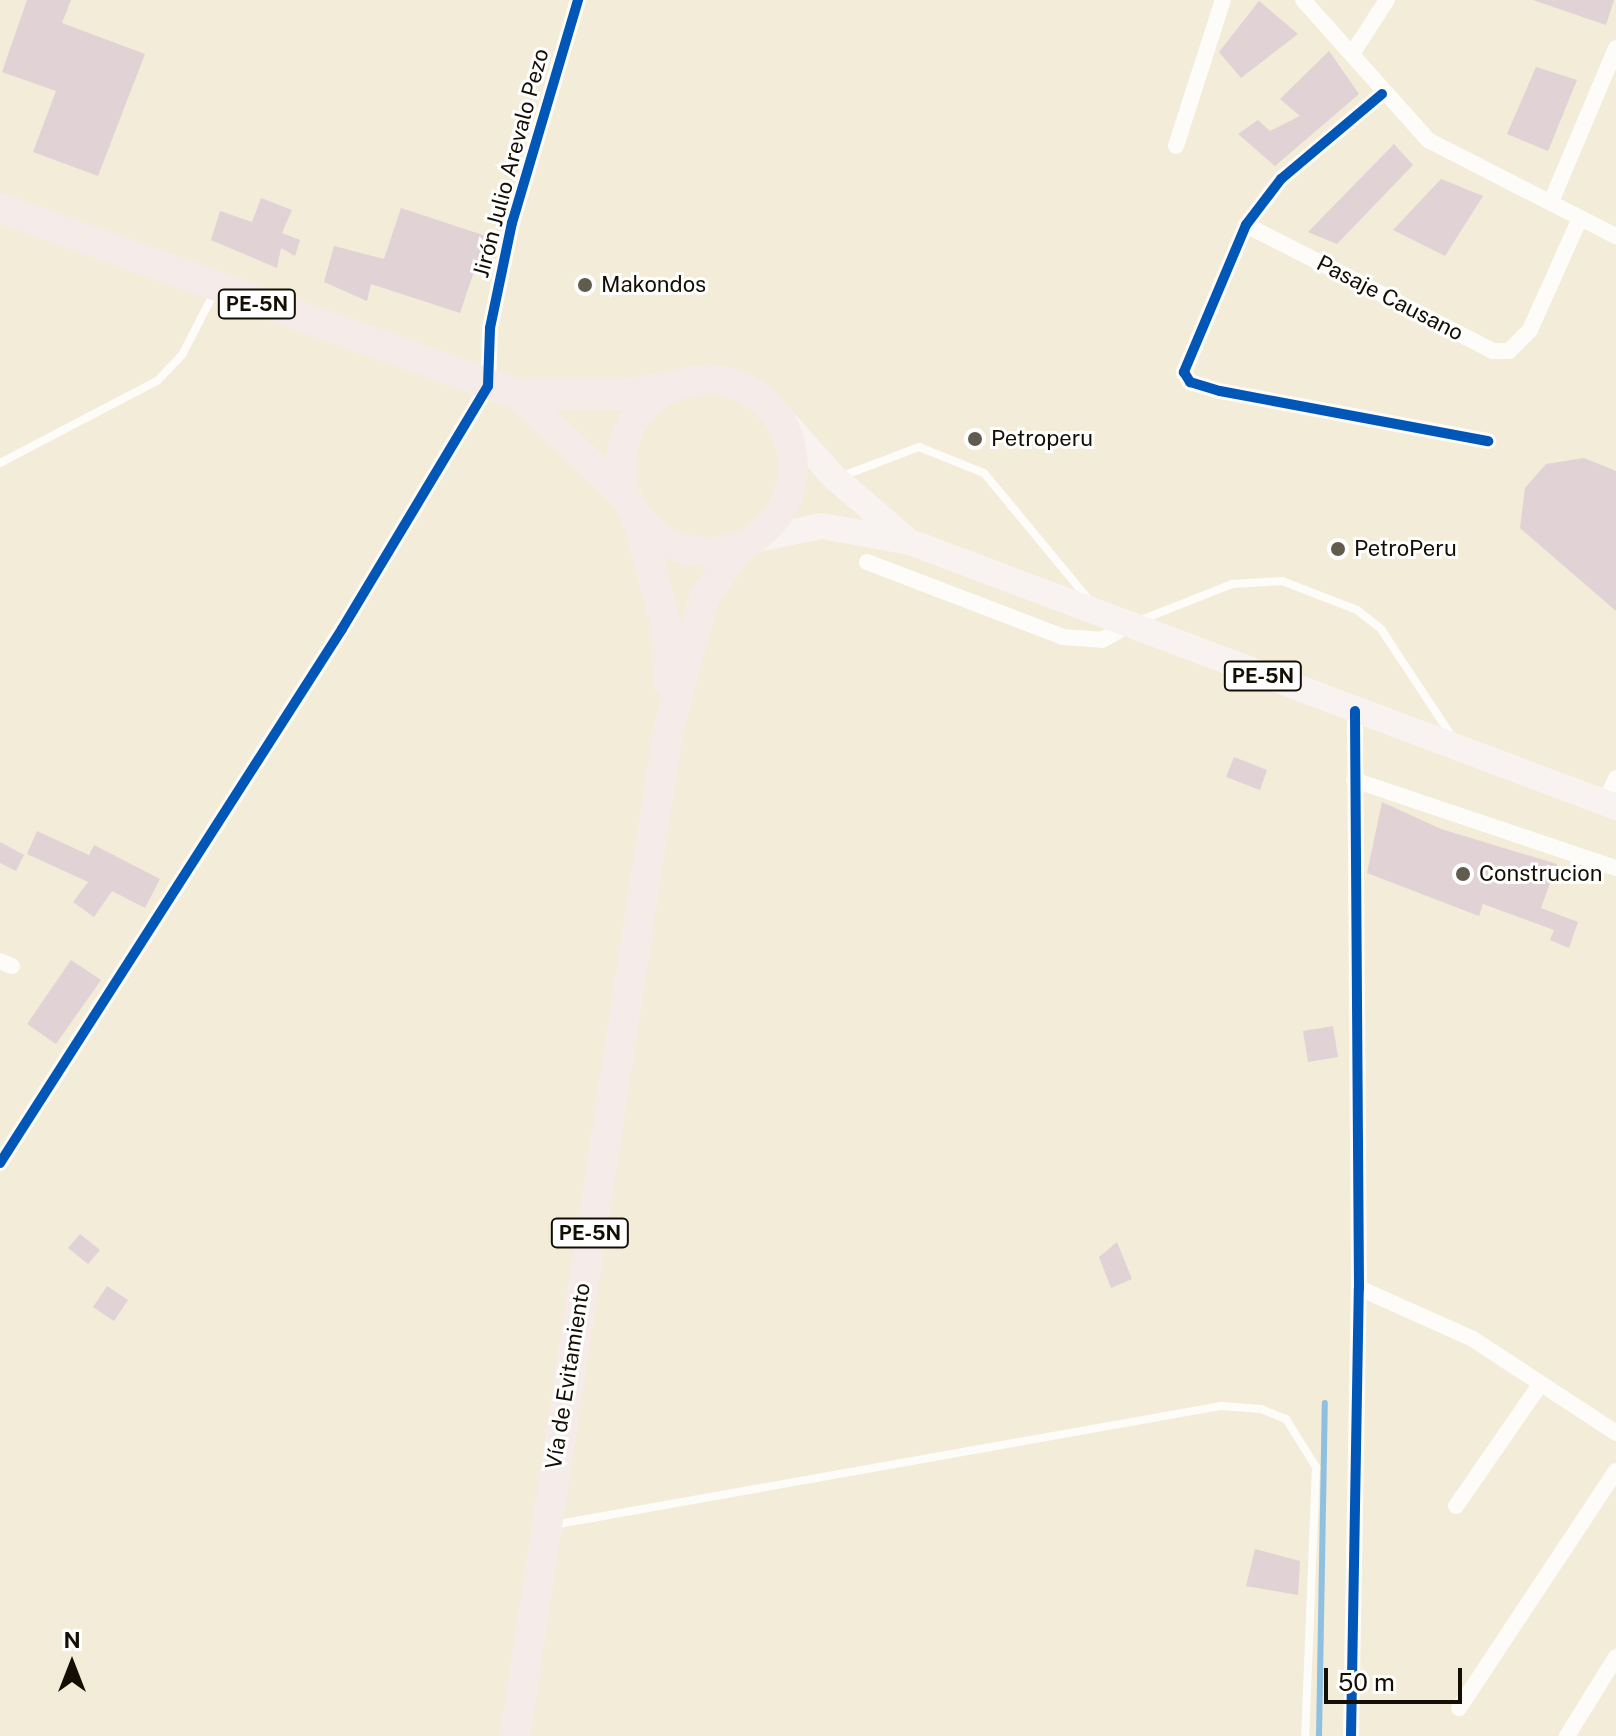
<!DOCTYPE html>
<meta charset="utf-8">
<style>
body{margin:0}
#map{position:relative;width:1616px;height:1736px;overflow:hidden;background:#f3ecd9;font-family:"Public Sans",sans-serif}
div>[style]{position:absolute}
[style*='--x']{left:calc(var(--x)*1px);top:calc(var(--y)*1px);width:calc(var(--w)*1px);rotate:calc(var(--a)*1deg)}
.stream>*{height:6px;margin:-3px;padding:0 3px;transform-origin:3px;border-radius:3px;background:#90c0df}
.building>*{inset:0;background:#e1d2d5}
.lane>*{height:8px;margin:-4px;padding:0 4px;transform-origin:4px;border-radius:4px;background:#fdfcf9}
.street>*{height:16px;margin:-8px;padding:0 8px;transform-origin:8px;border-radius:8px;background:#fdfcf9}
.primary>*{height:26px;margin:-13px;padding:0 13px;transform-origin:13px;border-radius:13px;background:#f8f3f0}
.highway>*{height:30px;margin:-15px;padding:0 15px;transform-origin:15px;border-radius:15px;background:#f5ecea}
.highway>.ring{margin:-15px;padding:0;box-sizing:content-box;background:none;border:30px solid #f5ecea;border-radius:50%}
.cycleway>*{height:10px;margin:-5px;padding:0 5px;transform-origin:5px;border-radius:5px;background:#0057b8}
.dots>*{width:22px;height:22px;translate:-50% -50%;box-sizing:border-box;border:4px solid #fff;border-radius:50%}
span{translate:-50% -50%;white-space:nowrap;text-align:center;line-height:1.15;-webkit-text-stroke:6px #fff;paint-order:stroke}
.shield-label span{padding:2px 6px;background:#fff;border:2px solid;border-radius:6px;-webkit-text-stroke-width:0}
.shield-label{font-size:20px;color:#140f05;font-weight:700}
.street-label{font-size:22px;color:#140f05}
.poi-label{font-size:22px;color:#140f05}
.left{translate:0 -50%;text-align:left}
.north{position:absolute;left:32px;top:1624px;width:80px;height:80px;-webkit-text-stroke:6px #fff;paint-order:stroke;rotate:0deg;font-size:22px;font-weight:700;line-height:32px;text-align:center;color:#140f05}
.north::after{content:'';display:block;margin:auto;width:28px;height:36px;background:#140f05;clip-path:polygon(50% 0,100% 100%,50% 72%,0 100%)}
.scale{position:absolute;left:1324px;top:1668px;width:138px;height:36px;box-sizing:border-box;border:4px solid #140f05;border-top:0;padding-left:10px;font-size:24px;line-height:28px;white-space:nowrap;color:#140f05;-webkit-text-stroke:6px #fff;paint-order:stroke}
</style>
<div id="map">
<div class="stream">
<div style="--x:1319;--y:1736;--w:333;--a:-89"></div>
</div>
<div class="building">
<div style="clip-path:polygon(27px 0,71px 0,62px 23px,145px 54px,98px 176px,33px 152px,56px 91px,2px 72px)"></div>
<div style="clip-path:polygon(1533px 0,1614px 0,1606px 25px)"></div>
<div style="clip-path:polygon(1259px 1px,1298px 34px,1241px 78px,1219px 52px)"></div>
<div style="clip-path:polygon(1329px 51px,1359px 94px,1275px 166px,1238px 134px,1258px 120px,1270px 131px,1300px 116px,1280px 99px)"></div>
<div style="clip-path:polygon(1536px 67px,1577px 80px,1548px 151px,1507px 134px)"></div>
<div style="clip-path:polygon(1394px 144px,1413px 165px,1337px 244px,1308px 232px)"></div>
<div style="clip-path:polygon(1441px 179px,1483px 196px,1445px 256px,1393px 230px)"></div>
<div style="clip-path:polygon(261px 198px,292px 210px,282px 233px,300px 240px,295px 256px,281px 248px,277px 268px,211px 240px,220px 211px,252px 222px)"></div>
<div style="clip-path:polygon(401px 208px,486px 236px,460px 313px,371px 284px,367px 301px,324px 282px,334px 246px,384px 259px)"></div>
<div style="clip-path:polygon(1584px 458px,1616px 471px,1616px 611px,1520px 528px,1525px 488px,1546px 464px)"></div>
<div style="clip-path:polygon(1234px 757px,1267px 770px,1260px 790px,1226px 777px)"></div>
<div style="clip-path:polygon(1382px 802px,1441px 829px,1557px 864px,1541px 908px,1578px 922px,1569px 948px,1550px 940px,1554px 930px,1483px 904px,1479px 916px,1367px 873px)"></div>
<div style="clip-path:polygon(37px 831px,89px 855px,94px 845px,160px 879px,145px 908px,112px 891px,94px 917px,73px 902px,88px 882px,27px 854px)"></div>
<div style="clip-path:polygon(0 842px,24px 855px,16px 871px,0 863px)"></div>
<div style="clip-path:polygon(71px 960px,101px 980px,56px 1044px,27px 1024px)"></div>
<div style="clip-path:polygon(1333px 1026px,1338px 1057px,1308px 1062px,1303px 1031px)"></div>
<div style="clip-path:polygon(80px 1234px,100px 1250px,88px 1264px,68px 1248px)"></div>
<div style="clip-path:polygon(1117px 1242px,1132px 1279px,1111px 1288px,1099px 1257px)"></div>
<div style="clip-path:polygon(107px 1286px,128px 1300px,114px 1321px,93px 1307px)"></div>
<div style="clip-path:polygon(1255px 1549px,1300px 1561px,1298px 1595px,1246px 1586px)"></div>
</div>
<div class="lane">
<div style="--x:0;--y:463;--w:177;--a:-27.6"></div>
<div style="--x:157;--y:381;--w:36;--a:-46"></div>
<div style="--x:182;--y:355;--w:70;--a:-62.7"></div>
<div style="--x:840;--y:477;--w:85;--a:-20.8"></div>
<div style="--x:919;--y:447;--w:70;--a:21.8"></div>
<div style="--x:984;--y:473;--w:166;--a:50.4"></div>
<div style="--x:1141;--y:620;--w:98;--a:-21.6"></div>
<div style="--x:1232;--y:584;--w:50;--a:-3.4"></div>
<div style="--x:1282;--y:581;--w:80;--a:21.1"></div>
<div style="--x:1357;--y:610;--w:31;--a:38"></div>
<div style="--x:1381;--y:629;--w:131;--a:56.6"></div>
<div style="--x:553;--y:1525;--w:679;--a:-10.1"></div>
<div style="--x:1221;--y:1406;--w:40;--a:4.3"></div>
<div style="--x:1261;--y:1409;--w:27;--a:22"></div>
<div style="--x:1286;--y:1419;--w:57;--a:58"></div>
<div style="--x:1316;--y:1467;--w:269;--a:92.3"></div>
</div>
<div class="street">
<div style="--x:1303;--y:0;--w:188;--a:48.2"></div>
<div style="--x:1428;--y:140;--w:211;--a:27.1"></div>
<div style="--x:1352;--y:54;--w:64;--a:-57.1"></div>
<div style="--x:1382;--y:94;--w:132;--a:139.9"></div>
<div style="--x:1281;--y:179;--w:58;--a:127.3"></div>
<div style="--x:1246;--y:225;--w:160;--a:112.9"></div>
<div style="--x:1184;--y:372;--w:12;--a:59"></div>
<div style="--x:1190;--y:382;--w:31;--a:17"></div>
<div style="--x:1220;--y:391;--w:273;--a:10.6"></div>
<div style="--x:1176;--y:146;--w:153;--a:-72.2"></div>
<div style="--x:1551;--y:202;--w:167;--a:-67.1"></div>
<div style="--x:1246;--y:225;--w:277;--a:27"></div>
<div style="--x:1493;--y:351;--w:16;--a:0"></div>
<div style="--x:1509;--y:351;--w:30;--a:-45"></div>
<div style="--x:1530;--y:330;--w:123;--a:-65.9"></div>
<div style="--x:867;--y:562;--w:210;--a:20.9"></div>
<div style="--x:1063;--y:637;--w:39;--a:4"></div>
<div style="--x:1102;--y:640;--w:31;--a:-29"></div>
<div style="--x:1354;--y:780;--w:276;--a:18.6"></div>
<div style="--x:1605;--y:803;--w:27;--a:-66"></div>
<div style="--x:0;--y:961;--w:13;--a:23"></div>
<div style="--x:0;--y:1163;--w:634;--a:-57.36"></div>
<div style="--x:342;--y:629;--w:283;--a:-59"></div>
<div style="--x:488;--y:386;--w:58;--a:-88"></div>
<div style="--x:490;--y:328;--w:107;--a:-78.2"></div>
<div style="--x:512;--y:223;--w:233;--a:-73.5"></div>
<div style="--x:1359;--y:1288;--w:125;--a:24.1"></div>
<div style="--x:1473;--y:1339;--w:171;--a:33.3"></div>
<div style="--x:1456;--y:1506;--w:146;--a:-55.3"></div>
<div style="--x:1459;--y:1708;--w:284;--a:-56.5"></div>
<div style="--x:1351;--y:1736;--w:448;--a:-89"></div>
<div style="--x:1359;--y:1288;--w:577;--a:-90.4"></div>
<div style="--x:1567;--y:1736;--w:93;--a:-58.2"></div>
</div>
<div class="primary">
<div style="--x:770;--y:406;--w:98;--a:47.9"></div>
<div style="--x:836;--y:479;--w:89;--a:40.5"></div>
<div style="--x:752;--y:540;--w:71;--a:-11.3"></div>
<div style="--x:822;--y:526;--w:89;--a:10.3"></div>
<div style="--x:910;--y:542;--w:754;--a:20.57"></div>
</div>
<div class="highway">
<div style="--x:0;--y:208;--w:549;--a:19.79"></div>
<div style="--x:517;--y:394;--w:105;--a:0.5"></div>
<div style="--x:622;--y:395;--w:67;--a:-11.1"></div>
<div class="ring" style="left:621px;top:380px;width:142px;height:142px"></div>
<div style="--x:517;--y:394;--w:151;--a:43.4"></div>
<div style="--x:637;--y:518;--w:114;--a:74.7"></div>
<div style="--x:667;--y:628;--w:54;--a:88.9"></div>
<div style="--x:515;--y:1736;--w:1017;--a:-81.34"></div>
<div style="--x:668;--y:731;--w:138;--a:-74.9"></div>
<div style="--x:704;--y:598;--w:64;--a:-54.6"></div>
</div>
<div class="cycleway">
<div style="--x:1382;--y:94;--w:132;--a:139.9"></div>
<div style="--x:1281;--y:179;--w:58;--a:127.3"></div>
<div style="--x:1246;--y:225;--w:160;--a:112.9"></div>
<div style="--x:1184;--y:372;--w:12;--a:59"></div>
<div style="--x:1190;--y:382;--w:31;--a:17"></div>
<div style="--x:1220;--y:391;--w:273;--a:10.6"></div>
<div style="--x:0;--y:1163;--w:634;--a:-57.36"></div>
<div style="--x:342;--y:629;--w:283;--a:-59"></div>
<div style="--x:488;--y:386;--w:58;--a:-88"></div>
<div style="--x:490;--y:328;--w:107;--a:-78.2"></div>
<div style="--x:512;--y:223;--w:233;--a:-73.5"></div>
<div style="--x:1351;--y:1736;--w:448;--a:-89"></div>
<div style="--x:1359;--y:1288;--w:577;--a:-90.4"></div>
</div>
<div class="dots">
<div style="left:585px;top:285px;background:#625c4f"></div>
<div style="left:975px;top:439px;background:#625c4f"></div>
<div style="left:1338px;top:549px;background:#625c4f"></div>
<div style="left:1463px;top:874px;background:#625c4f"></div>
</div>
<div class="shield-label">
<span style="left:257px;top:304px">PE-5N</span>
<span style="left:1263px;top:676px">PE-5N</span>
<span style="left:590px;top:1233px">PE-5N</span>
</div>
<div class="street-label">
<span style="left:511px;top:163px;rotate:-75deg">Jirón Julio Arevalo Pezo</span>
<span style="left:1390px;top:298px;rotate:27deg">Pasaje Causano</span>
<span style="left:568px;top:1376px;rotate:-81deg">Vía de Evitamiento</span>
</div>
<div class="poi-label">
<span class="left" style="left:601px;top:285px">Makondos</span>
<span class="left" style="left:991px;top:439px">Petroperu</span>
<span class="left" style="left:1354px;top:549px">PetroPeru</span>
<span class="left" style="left:1479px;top:874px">Construcion</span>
</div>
<div class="north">N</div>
<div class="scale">50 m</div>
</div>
